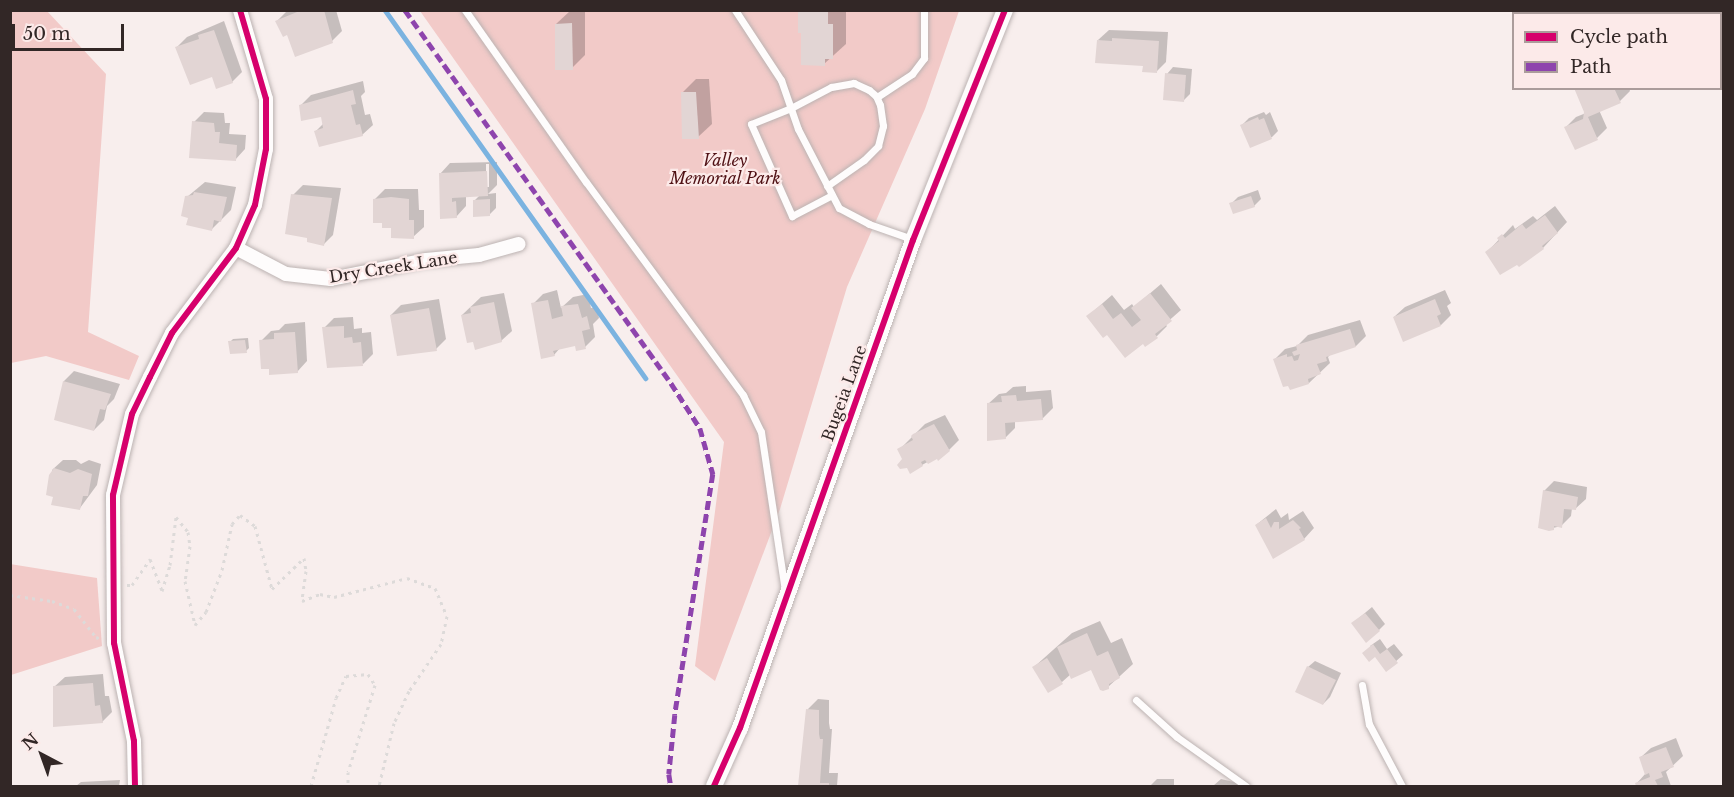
<!DOCTYPE html>
<style>
body{margin:0}
#map{position:relative;width:1734px;height:797px;overflow:hidden;background:#f8eeed;font-family:"Libre Baskerville",serif}
div>[style]{position:absolute}
[style*='--x']{left:calc(var(--x)*1px);top:calc(var(--y)*1px);width:calc(var(--w)*1px);rotate:calc(var(--a)*1deg)}
.green>*{inset:0;background:#f2cac8}
.shadow>*{inset:0;background:#0003}
.stream>*{height:4.5px;margin:-2.25px;padding:0 2.25px;transform-origin:2.25px;border-radius:2.25px;background:#7bb3e0}
.building>*{inset:0;background:#e2d5d4}
.path>*{height:3px;margin-top:-1.5px;transform-origin:0;background:repeating-linear-gradient(90deg,#dddad9 0 3px,transparent 0 7.5px)}
.roads{filter:drop-shadow(0 0 2px #bcb3b2) drop-shadow(0 0 2px #bcb3b2)}
.service>*{height:7px;margin:-3.5px;padding:0 3.5px;transform-origin:3.5px;border-radius:3.5px;background:#fefcfc}
.minor>*{height:14px;margin:-7px;padding:0 7px;transform-origin:7px;border-radius:7px;background:#fefcfc}
.tertiary>*{height:16px;margin:-8px;padding:0 8px;transform-origin:8px;border-radius:8px;background:#fefcfc}
.quiet>*{height:4.5px;margin-top:-2.25px;transform-origin:0;background:repeating-linear-gradient(90deg,#8e44ad 0 9px,transparent 0 13.5px)}
.cycleway>*{height:6px;margin:-3px;padding:0 3px;transform-origin:3px;border-radius:3px;background:#d6006c}
span{translate:-50% -50%;white-space:nowrap;text-align:center;line-height:1.15;-webkit-text-stroke:4.5px #fceae9;paint-order:stroke}
.park-label{font-size:16px;color:#4f1014;font-style:italic}
.street-label{font-size:16px;color:#322726}
.frame{position:absolute;inset:0;border:12px solid #322726;pointer-events:none}
.legend{position:absolute;left:1512px;top:12px;width:210px;height:78px;box-sizing:border-box;background:#fceae9;border:2px solid #ab9c9b;margin:0;padding:8px 10px;list-style:none;font-size:18px;color:#322726}
.legend li{display:flex;align-items:center;gap:12px;height:30px}
.legend b{width:30px;border:2px solid #ab9c9b}
.north{position:absolute;left:12px;top:725px;width:60px;height:60px;-webkit-text-stroke:4px #fceae9;paint-order:stroke;rotate:319deg;font-size:16px;font-weight:700;line-height:24px;text-align:center;color:#322726}
.north::after{content:'';display:block;margin:auto;width:21px;height:27px;background:#322726;clip-path:polygon(50% 0,100% 100%,50% 72%,0 100%)}
.scale{position:absolute;left:12px;top:24px;width:112px;height:27px;box-sizing:border-box;border:3px solid #322726;border-top:0;padding-left:8px;font-size:18px;line-height:21px;white-space:nowrap;color:#322726;-webkit-text-stroke:4px #fceae9;paint-order:stroke}
</style>
<div id="map">
<div class="green">
<div style="clip-path:polygon(11px 10px,47px 11px,106px 74px,88px 332px,139px 356px,129px 380px,46px 356px,11px 363px)"></div>
<div style="clip-path:polygon(420px 11px,959px 11px,925px 109px,847px 287px,780px 509px,715px 681px,695px 666px,724px 442px)"></div>
<div style="clip-path:polygon(10px 564px,97px 578px,102px 646px,11px 675px)"></div>
</div>
<div class="shadow">
<div style="clip-path:polygon(288px 10px,336px 10px,342px 31px,332px 41px,288px 33px,277px 21px)"></div>
<div style="clip-path:polygon(585px 10px,585px 55px,572px 68px,556px 24px,570px 11px)"></div>
<div style="clip-path:polygon(799px 10px,846px 11px,846px 44px,824px 64px,803px 31px)"></div>
<div style="clip-path:polygon(224px 21px,242px 72px,232px 82px,213px 75px,177px 47px,187px 37px)"></div>
<div style="clip-path:polygon(1109px 30px,1168px 32px,1166px 62px,1156px 72px,1098px 40px)"></div>
<div style="clip-path:polygon(1724px 30px,1724px 65px,1720px 68px,1720px 32px)"></div>
<div style="clip-path:polygon(1173px 67px,1192px 69px,1190px 94px,1184px 100px,1167px 74px)"></div>
<div style="clip-path:polygon(696px 79px,709px 79px,712px 124px,698px 137px,682px 93px)"></div>
<div style="clip-path:polygon(363px 81px,365px 92px,361px 96px,365px 115px,370px 114px,373px 125px,362px 135px,316px 131px,324px 123px,322px 115px,301px 105px,311px 95px)"></div>
<div style="clip-path:polygon(1575px 88px,1629px 88px,1630px 91px,1620px 101px,1599px 110px,1607px 128px,1597px 138px,1566px 127px,1576px 117px,1586px 113px)"></div>
<div style="clip-path:polygon(204px 112px,224px 113px,225px 123px,230px 123px,229px 134px,246px 135px,245px 149px,235px 160px,194px 122px)"></div>
<div style="clip-path:polygon(1264px 112px,1266px 115px,1270px 112px,1278px 131px,1272px 137px,1251px 146px,1242px 125px,1249px 118px)"></div>
<div style="clip-path:polygon(evenodd,497px 162px,497px 185px,488px 194px,496px 193px,496px 208px,489px 215px,475px 200px,480px 195px,466px 196px,466px 206px,456px 217px,440px 174px,450px 163px,497px 162px,486px 164px,489px 164px,489px 187px,486px 187px,486px 164px)"></div>
<div style="clip-path:polygon(205px 182px,236px 187px,231px 210px,212px 229px,190px 216px,187px 197px)"></div>
<div style="clip-path:polygon(303px 185px,341px 188px,333px 235px,323px 245px,293px 195px)"></div>
<div style="clip-path:polygon(385px 189px,418px 189px,419px 210px,424px 210px,424px 227px,413px 237px,384px 221px,375px 199px)"></div>
<div style="clip-path:polygon(1258px 190px,1261px 199px,1254px 206px,1231px 204px,1238px 197px)"></div>
<div style="clip-path:polygon(1555px 206px,1567px 222px,1543px 248px,1487px 252px,1513px 225px,1515px 229px,1533px 216px,1537px 220px)"></div>
<div style="clip-path:polygon(1161px 284px,1181px 310px,1165px 324px,1167px 326px,1157px 336px,1143px 342px,1107px 333px,1088px 316px,1112px 295px,1124px 310px,1132px 304px,1134px 307px)"></div>
<div style="clip-path:polygon(557px 290px,561px 308px,573px 297px,588px 294px,591px 308px,597px 307px,599px 318px,593px 324px,595px 337px,585px 347px,576px 345px,560px 348px,554px 355px,533px 304px,543px 294px)"></div>
<div style="clip-path:polygon(1445px 290px,1451px 303px,1447px 306px,1451px 315px,1441px 325px,1394px 317px,1405px 307px)"></div>
<div style="clip-path:polygon(504px 293px,512px 331px,501px 341px,462px 315px,481px 297px)"></div>
<div style="clip-path:polygon(439px 299px,446px 339px,436px 349px,391px 315px,401px 305px)"></div>
<div style="clip-path:polygon(353px 317px,354px 329px,362px 328px,362px 333px,371px 332px,373px 354px,363px 364px,324px 328px,334px 318px)"></div>
<div style="clip-path:polygon(1360px 320px,1366px 336px,1356px 346px,1332px 353px,1328px 357px,1330px 363px,1309px 383px,1275px 359px,1285px 349px,1297px 346px,1308px 335px)"></div>
<div style="clip-path:polygon(305px 322px,307px 361px,297px 372px,261px 341px,271px 331px,279px 330px,285px 324px)"></div>
<div style="clip-path:polygon(248px 338px,249px 348px,246px 351px,230px 342px,233px 339px)"></div>
<div style="clip-path:polygon(74px 371px,120px 384px,114px 399px,107px 406px,104px 420px,94px 430px,56px 419px,64px 381px)"></div>
<div style="clip-path:polygon(1026px 386px,1026px 392px,1051px 390px,1053px 408px,1042px 419px,1015px 421px,1015px 428px,1005px 438px,988px 404px,999px 394px,1006px 393px,1013px 387px)"></div>
<div style="clip-path:polygon(945px 415px,959px 440px,949px 450px,922px 465px,904px 459px,899px 450px,925px 424px)"></div>
<div style="clip-path:polygon(63px 460px,76px 460px,81px 464px,89px 460px,101px 464px,97px 485px,80px 508px,54px 495px,52px 470px)"></div>
<div style="clip-path:polygon(1554px 481px,1587px 487px,1586px 499px,1575px 509px,1572px 508px,1571px 516px,1561px 526px,1553px 528px,1544px 491px)"></div>
<div style="clip-path:polygon(1276px 509px,1281px 518px,1288px 513px,1289px 520px,1303px 511px,1314px 528px,1304px 539px,1274px 557px,1256px 525px)"></div>
<div style="clip-path:polygon(1372px 607px,1385px 624px,1379px 630px,1353px 623px)"></div>
<div style="clip-path:polygon(1100px 621px,1111px 643px,1122px 638px,1133px 664px,1108px 687px,1091px 668px,1071px 674px,1062px 682px,1034px 667px,1072px 633px)"></div>
<div style="clip-path:polygon(1380px 639px,1387px 649px,1394px 644px,1403px 655px,1386px 670px,1370px 646px)"></div>
<div style="clip-path:polygon(1315px 661px,1341px 673px,1330px 697px,1323px 704px,1308px 667px)"></div>
<div style="clip-path:polygon(103px 674px,105px 696px,109px 696px,112px 712px,102px 722px,54px 687px,65px 677px)"></div>
<div style="clip-path:polygon(818px 699px,829px 700px,829px 723px,830px 729px,832px 729px,829px 773px,838px 773px,837px 786px,800px 786px,808px 709px)"></div>
<div style="clip-path:polygon(1676px 738px,1683px 756px,1666px 772px,1671px 786px,1638px 786px,1637px 783px,1646px 773px,1640px 758px,1651px 748px)"></div>
<div style="clip-path:polygon(1157px 779px,1174px 779px,1174px 786px,1150px 786px)"></div>
<div style="clip-path:polygon(1221px 779px,1238px 783px,1237px 786px,1213px 786px)"></div>
<div style="clip-path:polygon(120px 780px,119px 786px,76px 786px,81px 782px)"></div>
</div>
<div class="stream">
<div style="--x:385;--y:10;--w:451;--a:54.7"></div>
</div>
<div class="building">
<div style="clip-path:polygon(302px 10px,324px 10px,333px 43px,295px 57px,287px 35px,283px 37px,275px 21px)"></div>
<div style="clip-path:polygon(798px 10px,828px 10px,828px 24px,833px 24px,833px 59px,825px 59px,825px 66px,801px 65px,801px 33px,798px 33px)"></div>
<div style="clip-path:polygon(572px 23px,573px 70px,555px 70px,555px 24px)"></div>
<div style="clip-path:polygon(214px 30px,233px 83px,216px 89px,212px 77px,190px 85px,175px 47px,199px 39px,198px 35px)"></div>
<div style="clip-path:polygon(1112px 38px,1159px 41px,1157px 73px,1142px 72px,1143px 66px,1095px 63px,1097px 40px,1112px 41px)"></div>
<div style="clip-path:polygon(1720px 38px,1724px 38px,1724px 63px,1720px 64px)"></div>
<div style="clip-path:polygon(1165px 73px,1186px 75px,1184px 102px,1163px 100px)"></div>
<div style="clip-path:polygon(1574px 88px,1614px 88px,1621px 103px,1588px 117px,1598px 140px,1575px 150px,1564px 127px,1583px 119px,1584px 112px)"></div>
<div style="clip-path:polygon(353px 90px,356px 104px,351px 105px,356px 125px,360px 124px,363px 136px,319px 147px,314px 131px,323px 128px,321px 117px,301px 121px,299px 105px)"></div>
<div style="clip-path:polygon(681px 92px,696px 92px,699px 139px,682px 139px)"></div>
<div style="clip-path:polygon(1258px 117px,1259px 120px,1264px 118px,1272px 139px,1250px 148px,1240px 125px)"></div>
<div style="clip-path:polygon(192px 121px,214px 123px,215px 132px,220px 132px,219px 143px,237px 145px,236px 161px,189px 158px)"></div>
<div style="clip-path:polygon(487px 171px,488px 196px,452px 198px,452px 202px,456px 201px,457px 218px,440px 219px,439px 173px)"></div>
<div style="clip-path:polygon(194px 192px,227px 197px,221px 222px,214px 220px,212px 231px,186px 225px,188px 218px,181px 216px,185px 196px,193px 195px)"></div>
<div style="clip-path:polygon(291px 194px,332px 198px,324px 246px,307px 242px,307px 238px,285px 234px)"></div>
<div style="clip-path:polygon(1251px 196px,1255px 207px,1233px 214px,1229px 203px)"></div>
<div style="clip-path:polygon(391px 197px,409px 199px,409px 220px,414px 220px,414px 239px,391px 238px,391px 228px,382px 228px,382px 223px,373px 223px,373px 199px)"></div>
<div style="clip-path:polygon(490px 199px,490px 216px,473px 217px,473px 200px)"></div>
<div style="clip-path:polygon(1545px 215px,1558px 233px,1542px 246px,1544px 249px,1519px 267px,1517px 265px,1500px 275px,1485px 252px,1499px 241px,1497px 238px,1502px 234px,1505px 238px,1522px 224px,1526px 229px)"></div>
<div style="clip-path:polygon(1150px 293px,1172px 321px,1155px 334px,1158px 338px,1145px 347px,1143px 344px,1125px 358px,1107px 335px,1103px 338px,1086px 316px,1102px 304px,1113px 319px,1121px 313px,1132px 327px,1141px 320px,1131px 308px)"></div>
<div style="clip-path:polygon(1435px 299px,1441px 314px,1437px 316px,1441px 326px,1403px 342px,1393px 317px)"></div>
<div style="clip-path:polygon(548px 300px,552px 319px,563px 316px,561px 306px,578px 304px,582px 318px,587px 316px,590px 329px,582px 331px,586px 349px,576px 351px,575px 346px,553px 351px,555px 356px,541px 359px,531px 303px)"></div>
<div style="clip-path:polygon(494px 302px,502px 342px,475px 350px,473px 342px,467px 343px,461px 315px,471px 313px,470px 307px)"></div>
<div style="clip-path:polygon(429px 308px,437px 351px,397px 356px,390px 315px)"></div>
<div style="clip-path:polygon(344px 326px,344px 338px,352px 337px,353px 343px,361px 342px,363px 366px,327px 368px,322px 327px)"></div>
<div style="clip-path:polygon(1350px 329px,1356px 347px,1326px 357px,1327px 361px,1317px 364px,1321px 374px,1308px 379px,1309px 384px,1290px 390px,1288px 386px,1283px 387px,1273px 359px,1287px 354px,1287px 357px,1292px 356px,1294px 361px,1298px 360px,1300px 354px,1294px 356px,1292px 352px,1297px 350px,1296px 345px)"></div>
<div style="clip-path:polygon(295px 332px,298px 373px,269px 375px,269px 369px,261px 369px,259px 340px,274px 339px,274px 333px)"></div>
<div style="clip-path:polygon(245px 340px,247px 353px,230px 354px,228px 341px)"></div>
<div style="clip-path:polygon(63px 381px,111px 394px,105px 410px,100px 409px,94px 431px,54px 420px)"></div>
<div style="clip-path:polygon(1016px 395px,1017px 401px,1041px 399px,1043px 420px,1005px 423px,1006px 439px,987px 441px,987px 403px,1002px 402px,1001px 396px)"></div>
<div style="clip-path:polygon(934px 424px,950px 451px,938px 461px,937px 459px,928px 464px,925px 460px,921px 462px,923px 466px,910px 474px,907px 468px,900px 469px,897px 465px,902px 459px,897px 449px,913px 440px,911px 436px,913px 434px)"></div>
<div style="clip-path:polygon(54px 468px,70px 473px,78px 469px,92px 474px,88px 496px,83px 496px,80px 510px,51px 505px,53px 497px,46px 495px,49px 475px)"></div>
<div style="clip-path:polygon(1543px 490px,1578px 497px,1576px 510px,1564px 509px,1562px 528px,1554px 526px,1554px 530px,1549px 531px,1538px 528px)"></div>
<div style="clip-path:polygon(1266px 518px,1271px 528px,1274px 522px,1279px 522px,1279px 529px,1293px 520px,1301px 528px,1299px 529px,1305px 540px,1273px 559px,1255px 525px)"></div>
<div style="clip-path:polygon(1365px 613px,1380px 631px,1366px 643px,1351px 623px)"></div>
<div style="clip-path:polygon(1087px 633px,1097px 656px,1108px 651px,1120px 678px,1109px 684px,1109px 689px,1103px 691px,1100px 690px,1091px 670px,1071px 679px,1057px 647px)"></div>
<div style="clip-path:polygon(1373px 644px,1380px 654px,1387px 649px,1398px 663px,1386px 672px,1375px 657px,1369px 662px,1362px 653px)"></div>
<div style="clip-path:polygon(1047px 658px,1063px 684px,1048px 693px,1032px 667px)"></div>
<div style="clip-path:polygon(1307px 666px,1336px 680px,1323px 705px,1295px 692px)"></div>
<div style="clip-path:polygon(93px 683px,95px 706px,100px 705px,103px 723px,53px 727px,53px 686px)"></div>
<div style="clip-path:polygon(806px 709px,819px 710px,819px 734px,820px 739px,823px 739px,820px 783px,829px 783px,829px 786px,798px 786px)"></div>
<div style="clip-path:polygon(1666px 747px,1674px 767px,1661px 772px,1663px 777px,1655px 780px,1658px 786px,1636px 786px,1635px 783px,1650px 777px,1649px 773px,1645px 775px,1639px 757px)"></div>
</div>
<div class="path">
<div style="--x:127;--y:585;--w:5;--a:0"></div>
<div style="--x:132;--y:585;--w:32;--a:-55"></div>
<div style="--x:150;--y:559;--w:34;--a:69"></div>
<div style="--x:162;--y:591;--w:27;--a:-73"></div>
<div style="--x:170;--y:565;--w:48;--a:-82.9"></div>
<div style="--x:176;--y:517;--w:19;--a:51"></div>
<div style="--x:188;--y:532;--w:14;--a:82"></div>
<div style="--x:190;--y:546;--w:35;--a:98"></div>
<div style="--x:185;--y:581;--w:45;--a:77.2"></div>
<div style="--x:195;--y:625;--w:17;--a:-50"></div>
<div style="--x:206;--y:612;--w:45;--a:-69.1"></div>
<div style="--x:222;--y:570;--w:47;--a:-77.7"></div>
<div style="--x:232;--y:524;--w:12;--a:-48"></div>
<div style="--x:240;--y:515;--w:19;--a:36"></div>
<div style="--x:255;--y:526;--w:65;--a:74.9"></div>
<div style="--x:272;--y:589;--w:45;--a:-44.1"></div>
<div style="--x:304;--y:558;--w:13;--a:81"></div>
<div style="--x:306;--y:571;--w:30;--a:98"></div>
<div style="--x:302;--y:601;--w:19;--a:-21"></div>
<div style="--x:320;--y:594;--w:14;--a:12"></div>
<div style="--x:334;--y:597;--w:75;--a:-14.6"></div>
<div style="--x:407;--y:578;--w:30;--a:20"></div>
<div style="--x:435;--y:588;--w:30;--a:67"></div>
<div style="--x:447;--y:616;--w:29;--a:102"></div>
<div style="--x:441;--y:644;--w:57;--a:124.2"></div>
<div style="--x:409;--y:691;--w:35;--a:115"></div>
<div style="--x:394;--y:723;--w:65;--a:103.4"></div>
<div style="--x:10;--y:595;--w:42;--a:8.1"></div>
<div style="--x:52;--y:601;--w:23;--a:20"></div>
<div style="--x:74;--y:609;--w:36;--a:52"></div>
<div style="--x:96;--y:637;--w:5;--a:22"></div>
<div style="--x:311;--y:786;--w:91;--a:-74.1"></div>
<div style="--x:336;--y:698;--w:24;--a:-66"></div>
<div style="--x:346;--y:676;--w:22;--a:-5"></div>
<div style="--x:368;--y:674;--w:13;--a:58"></div>
<div style="--x:375;--y:685;--w:91;--a:107.2"></div>
<div style="--x:348;--y:772;--w:14;--a:90"></div>
</div>
<div class="roads">
<div class="service">
<div style="--x:465;--y:10;--w:210;--a:54.9"></div>
<div style="--x:586;--y:182;--w:265;--a:53.6"></div>
<div style="--x:743;--y:395;--w:41;--a:64.1"></div>
<div style="--x:761;--y:432;--w:161;--a:81.4"></div>
<div style="--x:735;--y:10;--w:84;--a:56.7"></div>
<div style="--x:781;--y:80;--w:52;--a:70.9"></div>
<div style="--x:798;--y:129;--w:89;--a:62.6"></div>
<div style="--x:839;--y:208;--w:34;--a:28"></div>
<div style="--x:869;--y:224;--w:46;--a:19.2"></div>
<div style="--x:877;--y:97;--w:42;--a:-33.3"></div>
<div style="--x:912;--y:74;--w:20;--a:-53"></div>
<div style="--x:924;--y:58;--w:48;--a:-90"></div>
<div style="--x:827;--y:186;--w:45;--a:-35.1"></div>
<div style="--x:864;--y:160;--w:20;--a:-45"></div>
<div style="--x:878;--y:146;--w:21;--a:-76"></div>
<div style="--x:883;--y:126;--w:21;--a:-98"></div>
<div style="--x:880;--y:105;--w:10;--a:-114"></div>
<div style="--x:876;--y:96;--w:9;--a:-139"></div>
<div style="--x:869;--y:90;--w:17;--a:-155"></div>
<div style="--x:854;--y:83;--w:23;--a:170"></div>
<div style="--x:831;--y:87;--w:45;--a:152.3"></div>
<div style="--x:791;--y:108;--w:43;--a:158.2"></div>
<div style="--x:751;--y:124;--w:101;--a:66"></div>
<div style="--x:792;--y:216;--w:45;--a:-27.7"></div>
<div style="--x:1362;--y:685;--w:40;--a:80"></div>
<div style="--x:1369;--y:724;--w:70;--a:62"></div>
<div style="--x:1136;--y:700;--w:55;--a:42.1"></div>
<div style="--x:1177;--y:737;--w:85;--a:35.4"></div>
</div>
<div class="minor">
<div style="--x:236;--y:248;--w:56;--a:27.5"></div>
<div style="--x:286;--y:274;--w:45;--a:6.3"></div>
<div style="--x:331;--y:279;--w:97;--a:-11.3"></div>
<div style="--x:426;--y:260;--w:53;--a:-5.4"></div>
<div style="--x:479;--y:255;--w:41;--a:-15.4"></div>
<div style="--x:135;--y:786;--w:45;--a:-91.3"></div>
<div style="--x:134;--y:741;--w:100;--a:-101.5"></div>
<div style="--x:114;--y:643;--w:148;--a:-90.4"></div>
<div style="--x:113;--y:495;--w:83;--a:-76.8"></div>
<div style="--x:132;--y:414;--w:41;--a:-64.1"></div>
<div style="--x:150;--y:377;--w:49;--a:-63.4"></div>
<div style="--x:172;--y:333;--w:106;--a:-53"></div>
<div style="--x:236;--y:248;--w:47;--a:-66.2"></div>
<div style="--x:255;--y:205;--w:57;--a:-78.9"></div>
<div style="--x:266;--y:149;--w:50;--a:-90"></div>
<div style="--x:266;--y:99;--w:93;--a:-106.3"></div>
</div>
<div class="tertiary">
<div style="--x:714;--y:786;--w:64;--a:-65.9"></div>
<div style="--x:740;--y:728;--w:518;--a:-70.48"></div>
<div style="--x:913;--y:240;--w:248;--a:-68.2"></div>
</div>
</div>
<div class="quiet">
<div style="--x:405;--y:10;--w:458;--a:54.5"></div>
<div style="--x:671;--y:383;--w:54;--a:57.2"></div>
<div style="--x:700;--y:428;--w:48;--a:74.2"></div>
<div style="--x:713;--y:474;--w:244;--a:99"></div>
<div style="--x:675;--y:715;--w:59;--a:95.8"></div>
<div style="--x:669;--y:774;--w:12;--a:81"></div>
</div>
<div class="cycleway">
<div style="--x:135;--y:786;--w:45;--a:-91.3"></div>
<div style="--x:134;--y:741;--w:100;--a:-101.5"></div>
<div style="--x:114;--y:643;--w:148;--a:-90.4"></div>
<div style="--x:113;--y:495;--w:83;--a:-76.8"></div>
<div style="--x:132;--y:414;--w:41;--a:-64.1"></div>
<div style="--x:150;--y:377;--w:49;--a:-63.4"></div>
<div style="--x:172;--y:333;--w:106;--a:-53"></div>
<div style="--x:236;--y:248;--w:47;--a:-66.2"></div>
<div style="--x:255;--y:205;--w:57;--a:-78.9"></div>
<div style="--x:266;--y:149;--w:50;--a:-90"></div>
<div style="--x:266;--y:99;--w:93;--a:-106.3"></div>
<div style="--x:714;--y:786;--w:64;--a:-65.9"></div>
<div style="--x:740;--y:728;--w:518;--a:-70.48"></div>
<div style="--x:913;--y:240;--w:248;--a:-68.2"></div>
</div>
<div class="park-label">
<span style="left:725px;top:169px">Valley<br>Memorial Park</span>
</div>
<div class="street-label">
<span style="left:393px;top:267px;rotate:-9deg">Dry Creek Lane</span>
<span style="left:844px;top:393px;rotate:-70deg">Bugeia Lane</span>
</div>
<div class="frame"></div>
<ul class="legend">
<li><b style="height:8px;background:#d6006c"></b>Cycle path</li>
<li><b style="height:8px;background:#8e44ad"></b>Path</li>
</ul>
<div class="north">N</div>
<div class="scale">50 m</div>
</div>
